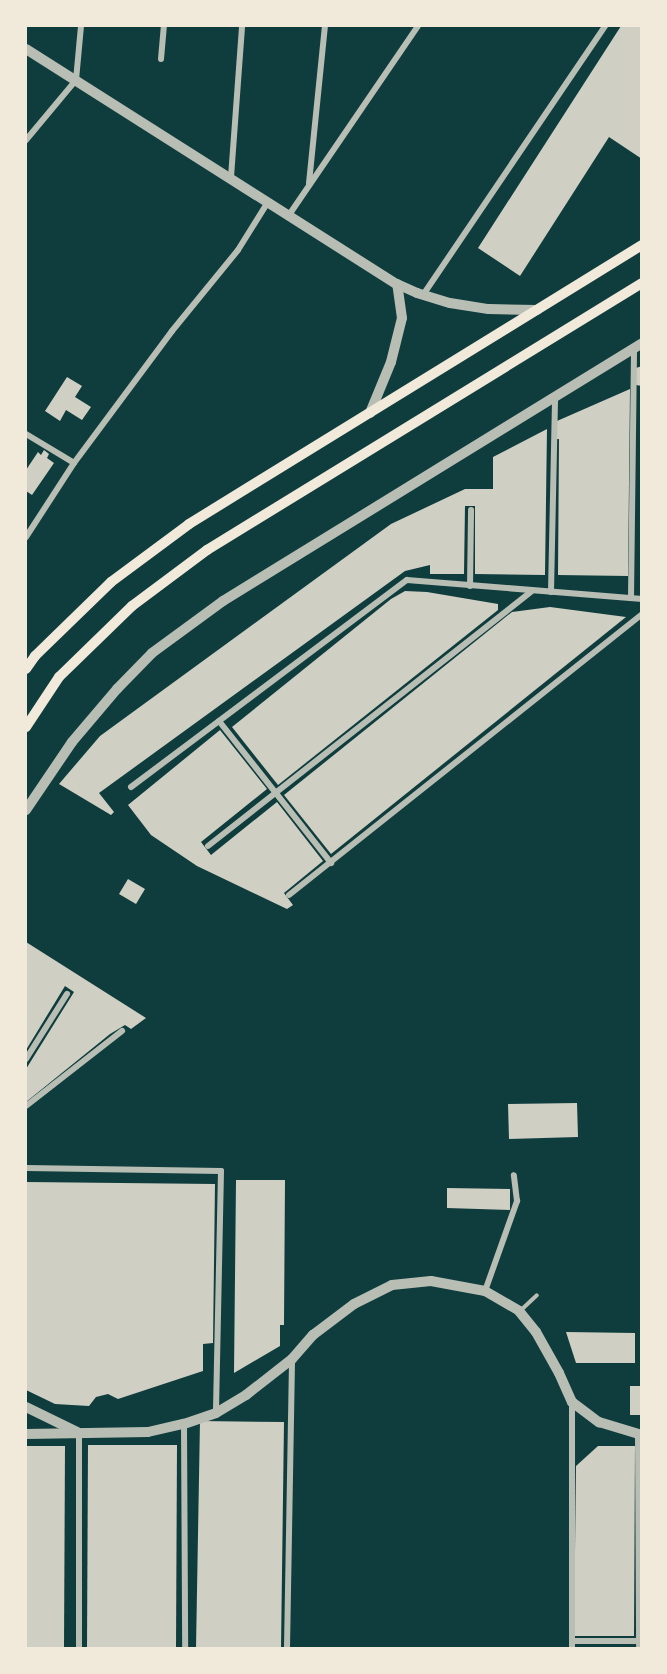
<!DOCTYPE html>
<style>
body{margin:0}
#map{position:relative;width:667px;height:1674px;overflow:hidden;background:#0f3d3e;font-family:"Nunito Sans",sans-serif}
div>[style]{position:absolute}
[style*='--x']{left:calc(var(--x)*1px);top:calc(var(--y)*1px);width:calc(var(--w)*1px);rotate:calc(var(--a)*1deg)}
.building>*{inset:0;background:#cfcfc3}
.service>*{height:4px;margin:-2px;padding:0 2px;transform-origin:2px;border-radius:2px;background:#b8beb3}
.minor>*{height:6px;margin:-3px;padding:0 3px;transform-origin:3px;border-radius:3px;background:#b8beb3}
.tertiary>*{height:10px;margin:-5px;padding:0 5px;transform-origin:5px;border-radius:5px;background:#b8beb3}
.secondary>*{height:10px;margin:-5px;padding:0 5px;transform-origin:5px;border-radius:5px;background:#f1e9da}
span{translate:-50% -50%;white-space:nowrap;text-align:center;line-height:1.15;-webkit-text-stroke:6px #f1e9da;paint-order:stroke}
.frame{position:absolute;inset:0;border:27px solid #f1e9da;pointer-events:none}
</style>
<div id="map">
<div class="building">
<div style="clip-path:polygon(621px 26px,642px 26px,642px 159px,609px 137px,520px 276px,478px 248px)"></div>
<div style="clip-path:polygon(642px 366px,642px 386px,636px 385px,636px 368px)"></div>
<div style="clip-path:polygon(67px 377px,82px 386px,75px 397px,91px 407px,82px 420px,66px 410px,60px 421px,45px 411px)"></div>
<div style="clip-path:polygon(630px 389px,628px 576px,558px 575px,559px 439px,556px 439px,557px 421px)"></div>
<div style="clip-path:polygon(547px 429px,545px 575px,475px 574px,475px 506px,465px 506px,464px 574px,430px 574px,430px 565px,405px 571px,99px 793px,114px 812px,111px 815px,59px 784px,100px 736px,391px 524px,465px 489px,493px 489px,493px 457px)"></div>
<div style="clip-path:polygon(44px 450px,49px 454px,47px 458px,54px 463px,32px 495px,26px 491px,26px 470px,38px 452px,41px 455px)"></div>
<div style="clip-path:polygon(405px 591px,427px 592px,498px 604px,498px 610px,278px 785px,232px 727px,391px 599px)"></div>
<div style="clip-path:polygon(550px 607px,626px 617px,331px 854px,284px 795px,512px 612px)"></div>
<div style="clip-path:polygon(220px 730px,267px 789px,201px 842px,211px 855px,277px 802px,323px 861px,284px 893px,293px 905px,287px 909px,197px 866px,151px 835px,128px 805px)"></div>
<div style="clip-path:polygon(128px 879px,145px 889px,136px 904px,119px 894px)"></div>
<div style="clip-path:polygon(26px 942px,146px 1018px,131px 1029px,125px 1025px,110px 1034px,26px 1102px,26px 1069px,74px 992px,65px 986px,26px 1050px)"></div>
<div style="clip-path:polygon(577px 1103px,578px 1137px,509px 1139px,508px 1104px)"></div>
<div style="clip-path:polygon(236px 1180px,285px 1180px,284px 1325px,280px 1325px,280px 1346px,234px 1373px)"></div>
<div style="clip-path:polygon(26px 1182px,215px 1184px,213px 1343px,203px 1344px,203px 1371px,118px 1399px,108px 1394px,96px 1397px,89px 1406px,55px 1404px,26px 1390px)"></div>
<div style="clip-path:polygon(447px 1188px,510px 1189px,510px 1210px,447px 1208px)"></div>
<div style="clip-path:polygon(566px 1332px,635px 1333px,635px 1363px,576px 1363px)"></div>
<div style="clip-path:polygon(630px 1386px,642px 1386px,642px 1415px,630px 1415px)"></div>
<div style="clip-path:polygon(200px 1421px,284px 1422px,281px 1648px,196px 1648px)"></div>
<div style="clip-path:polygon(88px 1445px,177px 1445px,176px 1648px,87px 1648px)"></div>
<div style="clip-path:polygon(26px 1446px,65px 1446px,64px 1648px,26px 1648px)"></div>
<div style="clip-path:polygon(598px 1446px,635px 1446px,634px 1636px,574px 1636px,576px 1466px)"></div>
</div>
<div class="service">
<div style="--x:520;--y:1311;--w:23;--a:-43"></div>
</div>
<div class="minor">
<div style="--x:161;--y:59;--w:33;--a:-85"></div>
<div style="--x:26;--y:140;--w:78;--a:-50.2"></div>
<div style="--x:76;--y:80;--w:54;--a:-84.7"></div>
<div style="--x:231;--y:177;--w:151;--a:-85.8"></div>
<div style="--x:309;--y:183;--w:158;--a:-84.2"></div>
<div style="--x:289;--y:215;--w:229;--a:-55.7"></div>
<div style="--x:423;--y:295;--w:325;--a:-55.9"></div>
<div style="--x:26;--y:434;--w:56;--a:31.1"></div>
<div style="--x:26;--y:537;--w:88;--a:-57"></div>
<div style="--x:74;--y:463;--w:164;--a:-53.4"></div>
<div style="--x:172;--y:331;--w:104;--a:-50.8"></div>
<div style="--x:238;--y:250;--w:57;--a:-58"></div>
<div style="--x:470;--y:586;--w:76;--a:-89.2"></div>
<div style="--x:551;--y:592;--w:195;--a:-88.8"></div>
<div style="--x:631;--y:598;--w:251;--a:-89.3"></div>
<div style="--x:219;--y:721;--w:181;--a:51.7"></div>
<div style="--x:131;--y:787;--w:345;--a:-36.9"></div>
<div style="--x:407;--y:580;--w:236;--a:4.6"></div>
<div style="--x:208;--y:846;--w:412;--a:-38.2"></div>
<div style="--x:289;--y:895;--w:451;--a:-38.5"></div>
<div style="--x:26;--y:1059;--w:77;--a:-57.8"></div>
<div style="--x:26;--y:1106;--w:122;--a:-38"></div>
<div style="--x:26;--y:1168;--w:195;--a:0.9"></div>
<div style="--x:221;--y:1171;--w:242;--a:91.2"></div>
<div style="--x:485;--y:1291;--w:96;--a:-70.4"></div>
<div style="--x:517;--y:1201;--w:26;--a:-97"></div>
<div style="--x:572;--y:1403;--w:245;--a:90"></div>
<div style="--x:184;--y:1424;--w:224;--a:89.7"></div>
<div style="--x:638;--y:1435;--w:213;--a:89.7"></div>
<div style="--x:572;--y:1641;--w:69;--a:0"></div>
<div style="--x:79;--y:1648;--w:215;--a:-90"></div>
<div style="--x:287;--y:1648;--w:289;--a:-89"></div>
</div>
<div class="tertiary">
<div style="--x:26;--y:49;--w:439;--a:32.4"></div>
<div style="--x:370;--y:413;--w:55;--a:-67.6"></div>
<div style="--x:391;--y:362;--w:45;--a:-76"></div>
<div style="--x:402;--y:318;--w:34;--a:-98"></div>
<div style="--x:397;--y:284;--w:22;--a:24"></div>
<div style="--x:417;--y:293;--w:34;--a:17"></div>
<div style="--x:450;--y:303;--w:39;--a:9"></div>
<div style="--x:489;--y:309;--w:48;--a:1.2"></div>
<div style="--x:26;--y:810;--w:82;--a:-55.9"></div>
<div style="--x:72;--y:742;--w:70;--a:-49.7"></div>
<div style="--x:117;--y:689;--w:50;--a:-45.8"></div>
<div style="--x:152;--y:653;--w:88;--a:-36.2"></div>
<div style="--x:223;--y:601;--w:492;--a:-31.6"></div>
<div style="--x:26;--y:1407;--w:57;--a:26.1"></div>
<div style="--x:26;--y:1434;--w:122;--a:-0.9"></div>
<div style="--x:148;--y:1432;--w:37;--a:-13"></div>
<div style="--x:184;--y:1424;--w:34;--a:-19"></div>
<div style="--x:216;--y:1413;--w:35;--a:-31"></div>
<div style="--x:246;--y:1395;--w:58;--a:-38"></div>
<div style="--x:292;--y:1359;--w:32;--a:-49"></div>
<div style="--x:313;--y:1335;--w:51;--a:-37.1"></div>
<div style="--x:354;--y:1304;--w:42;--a:-26.6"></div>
<div style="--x:392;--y:1285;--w:39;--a:-6"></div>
<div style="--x:431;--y:1281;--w:55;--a:10.5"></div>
<div style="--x:485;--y:1291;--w:39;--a:30"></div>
<div style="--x:519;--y:1311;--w:27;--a:51"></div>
<div style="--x:536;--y:1332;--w:47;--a:60.7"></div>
<div style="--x:559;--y:1373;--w:32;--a:66"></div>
<div style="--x:572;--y:1402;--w:34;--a:37"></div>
<div style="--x:599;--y:1422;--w:45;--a:16.8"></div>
</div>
<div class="secondary">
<div style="--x:26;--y:669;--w:16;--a:-55"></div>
<div style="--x:35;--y:656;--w:106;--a:-44.2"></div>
<div style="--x:111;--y:582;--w:97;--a:-36.6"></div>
<div style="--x:189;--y:524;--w:532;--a:-31.63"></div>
<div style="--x:26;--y:727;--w:60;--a:-56.6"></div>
<div style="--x:59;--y:677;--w:102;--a:-44.2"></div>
<div style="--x:132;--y:606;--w:94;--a:-36.7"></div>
<div style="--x:207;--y:550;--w:510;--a:-31.54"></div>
</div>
<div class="frame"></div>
</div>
